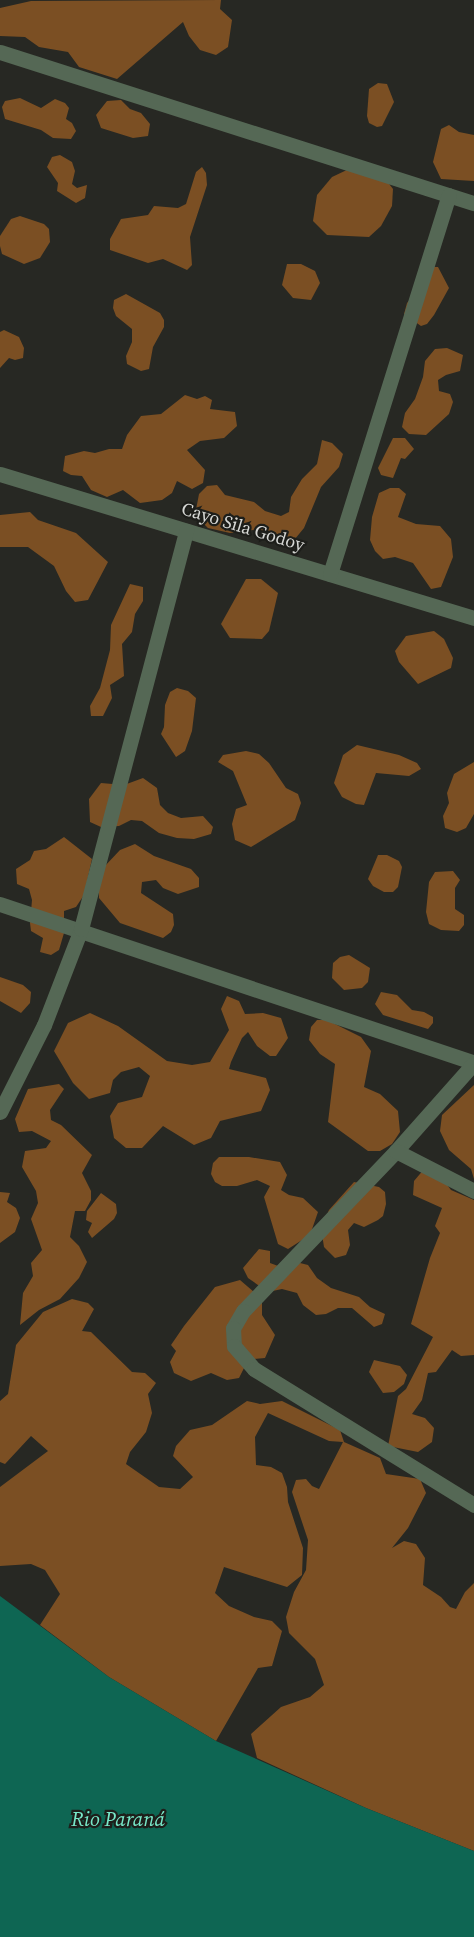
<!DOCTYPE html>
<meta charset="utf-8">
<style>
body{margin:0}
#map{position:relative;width:474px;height:1937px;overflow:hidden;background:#272823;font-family:"Source Serif 4",serif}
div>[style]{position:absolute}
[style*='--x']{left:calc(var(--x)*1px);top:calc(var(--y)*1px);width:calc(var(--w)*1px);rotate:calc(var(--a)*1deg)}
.forest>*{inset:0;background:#7b4f23}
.water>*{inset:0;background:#0e6653}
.minor>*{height:15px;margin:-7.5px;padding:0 7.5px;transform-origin:7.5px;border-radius:7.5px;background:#556855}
span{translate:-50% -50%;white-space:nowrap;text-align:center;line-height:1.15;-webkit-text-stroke:4.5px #1d1e1a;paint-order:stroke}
.street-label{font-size:18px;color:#d6d7d4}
.water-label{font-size:20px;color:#78e8c9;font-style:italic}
</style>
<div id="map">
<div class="forest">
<div style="clip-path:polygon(221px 0,220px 9px,232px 20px,228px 47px,216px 55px,200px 50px,189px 36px,183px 22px,117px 79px,79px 67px,68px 52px,39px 47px,25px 37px,0 36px,0 8px,31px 1px)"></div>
<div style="clip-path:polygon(378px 83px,387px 84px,394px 102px,382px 126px,377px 127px,369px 123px,367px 116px,369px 89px)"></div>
<div style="clip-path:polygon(20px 98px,41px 108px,55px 99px,65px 103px,69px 108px,66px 119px,72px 123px,76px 131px,71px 139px,53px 138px,41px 130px,5px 119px,2px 107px,5px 101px)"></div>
<div style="clip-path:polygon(121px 100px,130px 109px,141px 113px,150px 124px,148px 136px,133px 138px,101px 128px,96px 115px,107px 101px)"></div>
<div style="clip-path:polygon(449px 125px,459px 132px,474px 135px,474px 181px,441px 179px,433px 162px,441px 129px)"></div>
<div style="clip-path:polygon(60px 155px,72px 162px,75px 171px,72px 184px,77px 188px,87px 185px,85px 198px,76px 203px,57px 191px,58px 183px,47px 167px,52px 157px)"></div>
<div style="clip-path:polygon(202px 167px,206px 173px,207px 185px,190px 237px,192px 265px,187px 270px,163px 259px,148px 263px,110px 250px,110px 239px,121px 219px,148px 215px,154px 206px,178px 208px,186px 204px,196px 172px)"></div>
<div style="clip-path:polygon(351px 168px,380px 172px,393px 189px,392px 206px,381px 226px,369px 237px,327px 235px,313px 221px,317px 195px,332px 177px)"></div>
<div style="clip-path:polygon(20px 216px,44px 224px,49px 229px,50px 242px,40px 258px,24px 264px,2px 254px,0 246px,0 236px,11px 219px)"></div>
<div style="clip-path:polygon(287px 264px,301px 264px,315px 271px,320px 283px,311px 300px,293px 298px,282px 285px)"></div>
<div style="clip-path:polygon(430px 267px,438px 267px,449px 288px,434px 315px,427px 324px,421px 326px,404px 314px,407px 303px,416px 293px)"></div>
<div style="clip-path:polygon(126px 294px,160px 313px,164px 320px,164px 327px,153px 347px,149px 369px,141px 371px,127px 364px,126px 356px,132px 342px,132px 329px,116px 316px,113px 308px,114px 300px)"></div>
<div style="clip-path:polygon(4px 330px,19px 337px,24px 348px,23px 358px,15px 360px,9px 358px,0 368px,0 332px)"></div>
<div style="clip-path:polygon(447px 348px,463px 355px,460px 371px,446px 375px,438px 380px,439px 391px,450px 394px,453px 402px,449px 414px,426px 435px,409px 434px,402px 427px,405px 413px,415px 399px,423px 377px,425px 361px,435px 349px)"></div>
<div style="clip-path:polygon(185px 395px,197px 399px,205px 396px,212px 400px,210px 409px,235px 412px,237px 426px,224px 438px,200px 441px,187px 450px,205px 470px,203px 483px,192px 489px,177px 481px,172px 493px,162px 500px,140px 503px,123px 490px,107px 497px,91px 490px,82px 476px,71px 475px,63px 471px,65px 456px,84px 451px,95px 453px,109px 449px,122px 449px,127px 435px,141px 416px,161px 414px)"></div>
<div style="clip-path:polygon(393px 438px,405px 438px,414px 449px,405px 459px,401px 458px,393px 478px,381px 475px,378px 468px)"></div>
<div style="clip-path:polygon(322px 440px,332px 443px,343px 454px,339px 467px,321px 487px,304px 528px,290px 545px,253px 530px,230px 533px,208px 528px,195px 515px,199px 494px,207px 486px,217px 485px,225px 495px,254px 502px,265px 511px,281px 516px,289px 512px,291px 497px,302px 479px,317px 464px)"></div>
<div style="clip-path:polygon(390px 488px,399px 488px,406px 494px,398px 517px,416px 524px,440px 526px,451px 539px,453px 557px,441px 587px,431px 589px,413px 563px,395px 557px,383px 559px,375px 551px,370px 540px,372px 517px,379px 493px)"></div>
<div style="clip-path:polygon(30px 512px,38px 520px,76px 533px,108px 562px,88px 600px,75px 602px,66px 591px,54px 566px,28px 547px,0 547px,0 515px)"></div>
<div style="clip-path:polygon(246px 579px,261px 579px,278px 593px,269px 631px,262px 639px,230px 638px,221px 624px)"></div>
<div style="clip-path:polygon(130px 584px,143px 587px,143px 601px,135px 614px,132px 632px,122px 644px,124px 676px,110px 685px,112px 698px,103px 716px,91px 716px,90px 706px,100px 688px,110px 650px,111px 625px)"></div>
<div style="clip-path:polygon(434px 631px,444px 639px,453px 658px,451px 668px,418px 684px,399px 662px,395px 651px,406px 636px)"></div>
<div style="clip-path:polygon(177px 688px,188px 691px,196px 698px,192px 731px,185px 751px,176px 757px,161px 734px,164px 727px,165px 705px,170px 692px)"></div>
<div style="clip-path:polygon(357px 745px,399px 755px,417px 763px,421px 769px,409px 776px,376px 773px,364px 805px,356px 804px,342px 797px,334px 783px,343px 755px)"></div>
<div style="clip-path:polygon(246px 751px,259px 754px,269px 763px,286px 788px,298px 794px,301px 803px,295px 820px,251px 847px,235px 840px,232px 824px,236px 809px,247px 805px,233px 771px,218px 762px,223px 755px)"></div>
<div style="clip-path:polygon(474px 762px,474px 814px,466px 828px,457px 832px,445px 828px,443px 816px,449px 803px,447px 793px,454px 774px)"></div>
<div style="clip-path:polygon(143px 778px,157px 788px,160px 805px,168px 813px,181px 818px,203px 816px,213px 827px,211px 834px,194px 839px,177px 838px,159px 833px,142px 821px,131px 820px,119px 826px,101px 827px,90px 822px,89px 799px,101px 783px,124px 785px)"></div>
<div style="clip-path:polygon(64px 837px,92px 859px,84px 895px,76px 907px,64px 911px,64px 933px,59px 950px,51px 955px,40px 952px,43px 938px,31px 931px,30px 923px,32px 900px,29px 889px,17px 884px,16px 869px,30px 860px,34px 851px,46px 849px)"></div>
<div style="clip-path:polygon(135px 844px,154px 856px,191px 869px,199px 878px,199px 887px,178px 894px,163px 888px,156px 880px,142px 882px,141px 893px,173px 914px,174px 925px,171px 932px,163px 938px,120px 923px,99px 898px,99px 882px,104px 867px,120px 850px)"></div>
<div style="clip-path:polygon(378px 855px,387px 855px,399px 861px,402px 867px,398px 887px,393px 892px,384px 892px,373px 886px,368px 879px)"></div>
<div style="clip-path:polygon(453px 871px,460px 880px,455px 888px,455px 909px,464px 915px,464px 925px,459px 931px,441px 930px,429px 924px,426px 912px,429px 882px,435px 872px)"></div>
<div style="clip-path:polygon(349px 955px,370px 968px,368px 982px,362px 988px,344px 990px,332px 978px,333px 963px,340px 957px)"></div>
<div style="clip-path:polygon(0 977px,23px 985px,31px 992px,30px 1003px,21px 1013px,0 1001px)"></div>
<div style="clip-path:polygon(381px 992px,397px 995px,412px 1010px,424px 1012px,433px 1017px,433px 1023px,428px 1029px,383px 1015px,375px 1004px)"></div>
<div style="clip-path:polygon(227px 996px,239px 1001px,245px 1014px,263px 1013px,281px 1018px,288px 1038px,276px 1056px,270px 1056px,257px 1046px,248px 1032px,242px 1038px,231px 1062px,229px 1069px,266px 1078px,270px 1090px,261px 1111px,220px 1121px,211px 1138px,194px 1145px,163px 1126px,142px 1148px,126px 1148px,114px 1138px,110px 1116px,118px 1103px,142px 1097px,150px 1076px,139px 1067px,121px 1072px,113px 1080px,110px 1093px,89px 1099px,73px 1083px,54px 1051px,68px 1023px,90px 1013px,118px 1026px,167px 1061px,192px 1065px,210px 1062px,229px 1030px,221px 1009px)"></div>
<div style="clip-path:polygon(317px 1020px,327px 1020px,361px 1037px,371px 1051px,364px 1087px,380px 1094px,398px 1111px,400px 1132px,392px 1144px,380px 1151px,368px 1151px,328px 1122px,335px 1064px,320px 1054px,309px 1040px,311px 1027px)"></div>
<div style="clip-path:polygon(59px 1084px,64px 1089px,50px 1110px,51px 1120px,61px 1125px,92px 1155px,82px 1173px,91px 1191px,91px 1200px,85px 1211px,75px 1211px,70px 1237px,79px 1246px,87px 1262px,79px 1278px,60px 1299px,39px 1310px,20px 1325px,23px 1293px,33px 1276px,31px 1263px,42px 1250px,31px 1219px,38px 1203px,36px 1191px,22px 1167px,25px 1151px,46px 1148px,51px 1141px,32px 1131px,19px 1132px,15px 1119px,28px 1089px)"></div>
<div style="clip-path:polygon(474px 1085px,474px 1179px,471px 1169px,449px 1150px,440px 1131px,442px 1115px)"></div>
<div style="clip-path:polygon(219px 1157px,249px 1157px,280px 1162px,287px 1175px,281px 1190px,289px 1195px,303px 1198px,318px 1212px,310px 1235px,288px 1249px,278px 1244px,264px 1197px,270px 1186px,257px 1180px,237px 1186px,222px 1186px,215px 1182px,211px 1174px,213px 1163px)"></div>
<div style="clip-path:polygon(430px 1162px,451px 1190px,474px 1200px,474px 1355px,461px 1356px,452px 1350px,436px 1372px,428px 1373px,422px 1400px,412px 1414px,425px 1418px,434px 1428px,432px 1442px,418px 1452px,388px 1446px,398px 1396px,406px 1389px,433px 1337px,411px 1324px,430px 1258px,440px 1233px,435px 1226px,442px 1208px,413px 1195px,414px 1181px)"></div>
<div style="clip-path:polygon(354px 1182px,379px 1187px,385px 1192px,386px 1204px,383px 1216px,378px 1220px,364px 1227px,354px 1223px,348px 1230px,350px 1245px,346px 1255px,335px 1258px,324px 1247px,321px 1228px,329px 1210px)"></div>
<div style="clip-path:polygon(0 1192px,10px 1193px,7px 1202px,16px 1208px,20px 1218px,15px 1232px,0 1243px)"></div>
<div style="clip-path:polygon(101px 1193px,116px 1204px,117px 1213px,114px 1219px,92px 1238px,88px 1232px,92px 1223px,86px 1220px,87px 1211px)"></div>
<div style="clip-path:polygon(259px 1249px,270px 1251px,270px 1263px,289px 1270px,300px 1263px,308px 1265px,317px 1278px,331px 1288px,359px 1297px,370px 1307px,385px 1314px,382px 1324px,374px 1327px,352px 1308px,338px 1308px,326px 1314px,316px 1315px,303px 1305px,297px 1293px,282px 1289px,268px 1292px,248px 1278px,243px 1268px)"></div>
<div style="clip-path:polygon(240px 1280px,262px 1299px,262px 1315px,275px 1335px,265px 1358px,244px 1360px,245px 1366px,239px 1378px,227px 1380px,211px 1373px,191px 1381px,174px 1373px,170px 1362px,176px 1351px,171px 1345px,184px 1326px,215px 1287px)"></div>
<div style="clip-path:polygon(72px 1299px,88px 1303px,94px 1309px,82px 1331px,91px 1332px,132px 1372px,145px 1373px,156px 1383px,148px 1394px,152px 1413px,146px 1432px,130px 1452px,126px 1464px,159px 1487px,180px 1489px,193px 1477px,173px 1456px,176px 1446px,190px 1430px,212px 1425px,247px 1401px,260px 1404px,282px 1401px,340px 1430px,344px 1442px,380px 1458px,386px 1474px,420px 1479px,426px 1493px,408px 1528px,392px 1548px,404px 1541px,416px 1544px,425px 1558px,423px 1585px,441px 1597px,450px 1607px,456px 1609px,465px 1592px,474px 1583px,474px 1851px,366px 1808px,257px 1758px,251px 1734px,281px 1707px,310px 1697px,324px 1685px,315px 1659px,289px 1633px,286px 1617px,294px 1592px,306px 1570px,308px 1540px,292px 1492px,296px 1480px,306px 1479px,312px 1486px,319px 1489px,343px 1442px,329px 1441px,268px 1413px,255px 1437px,256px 1465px,271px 1467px,282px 1473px,287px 1487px,288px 1502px,303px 1548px,302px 1575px,287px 1587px,224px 1567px,215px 1593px,229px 1606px,254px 1617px,272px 1621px,282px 1631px,272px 1666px,258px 1668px,216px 1741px,109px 1677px,40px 1625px,60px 1594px,45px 1570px,31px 1564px,0 1566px,0 1487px,48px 1451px,31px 1436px,5px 1464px,0 1462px,0 1401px,8px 1394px,16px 1345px,43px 1312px)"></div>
<div style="clip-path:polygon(374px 1360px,400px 1366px,407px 1375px,404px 1384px,394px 1392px,383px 1393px,369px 1372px)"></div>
</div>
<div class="water">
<div style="clip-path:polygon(0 1596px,109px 1677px,216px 1741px,366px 1808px,474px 1851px,474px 1937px,0 1937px)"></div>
</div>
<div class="minor">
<div style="--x:0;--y:52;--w:497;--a:17.7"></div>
<div style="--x:0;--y:474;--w:495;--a:16.9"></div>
<div style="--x:330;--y:574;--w:397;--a:-72.6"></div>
<div style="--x:0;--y:904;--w:500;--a:18.5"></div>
<div style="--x:474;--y:1063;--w:118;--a:131.6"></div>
<div style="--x:396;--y:1151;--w:221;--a:133.7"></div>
<div style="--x:243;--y:1311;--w:20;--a:120"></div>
<div style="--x:233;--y:1328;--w:18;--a:87"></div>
<div style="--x:234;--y:1346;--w:30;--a:49"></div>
<div style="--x:254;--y:1369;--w:259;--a:31.7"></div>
<div style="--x:0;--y:1112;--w:97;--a:-63.2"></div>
<div style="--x:44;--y:1025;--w:103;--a:-68.9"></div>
<div style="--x:81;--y:929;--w:412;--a:-75.2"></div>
<div style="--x:396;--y:1151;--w:88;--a:27.1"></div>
</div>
<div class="street-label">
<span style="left:243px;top:527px;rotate:17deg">Cayo Sila Godoy</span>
</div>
<div class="water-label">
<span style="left:118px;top:1819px">Rio Paraná</span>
</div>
</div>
